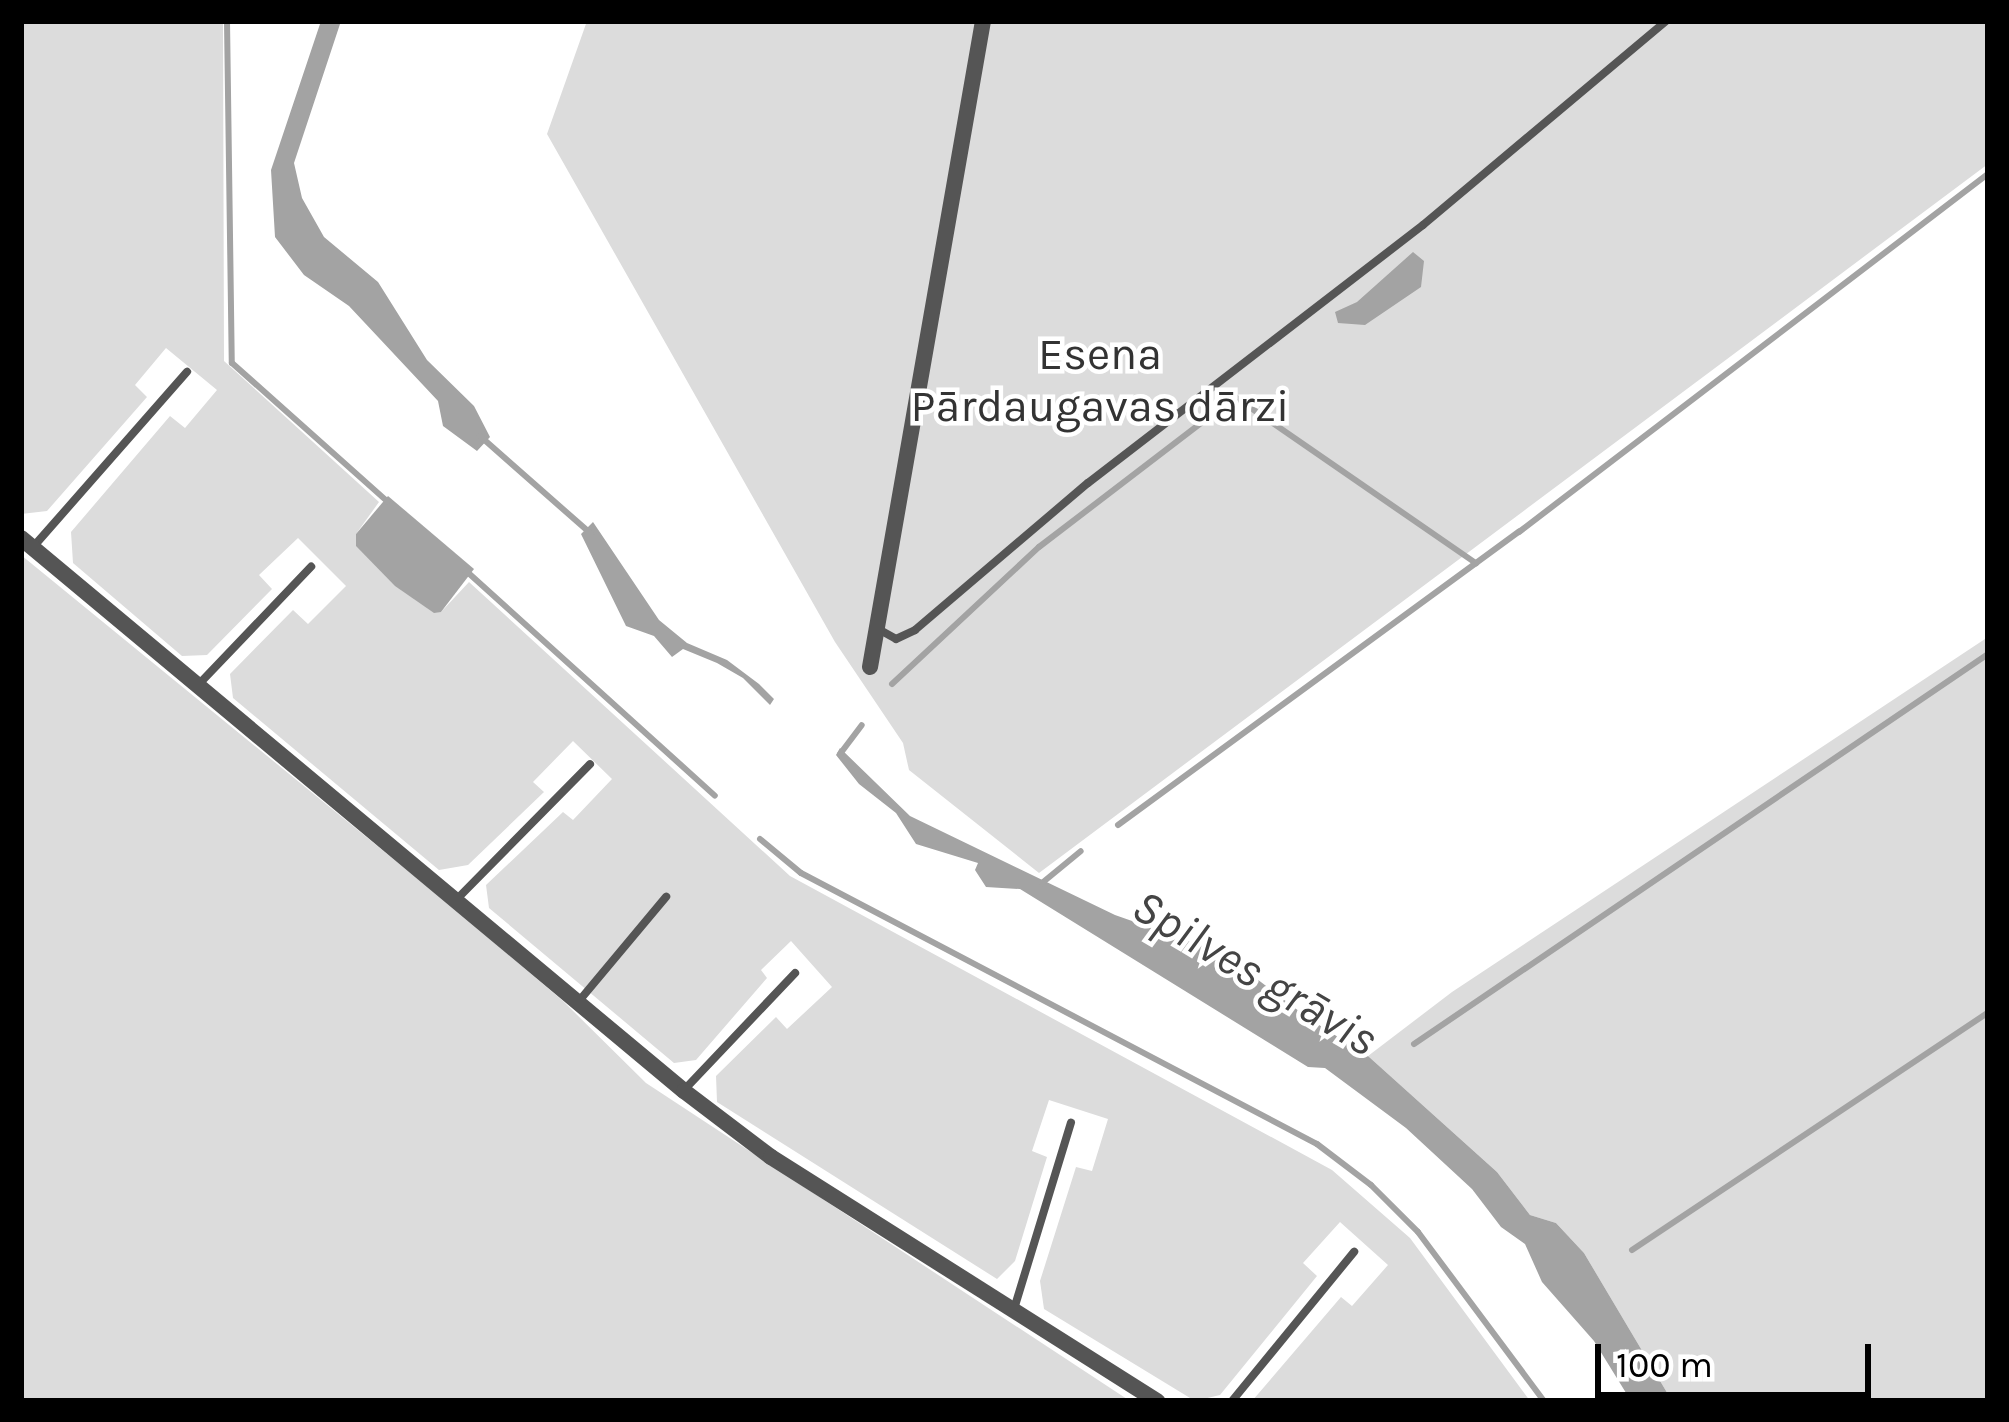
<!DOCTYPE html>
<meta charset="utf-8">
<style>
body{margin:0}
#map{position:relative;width:2009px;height:1422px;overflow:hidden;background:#fff;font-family:Karla,sans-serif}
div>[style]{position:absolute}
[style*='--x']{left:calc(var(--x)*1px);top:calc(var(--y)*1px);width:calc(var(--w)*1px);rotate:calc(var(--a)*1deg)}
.green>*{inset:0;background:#dcdcdc}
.water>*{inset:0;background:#a3a3a3}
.stream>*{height:6px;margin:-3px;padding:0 3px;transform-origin:3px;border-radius:3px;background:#a3a3a3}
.lane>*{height:8px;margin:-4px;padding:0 4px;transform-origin:4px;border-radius:4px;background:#555}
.street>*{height:16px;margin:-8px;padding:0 8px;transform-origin:8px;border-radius:8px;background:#555}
span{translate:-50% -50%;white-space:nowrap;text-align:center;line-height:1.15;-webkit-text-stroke:9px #fff;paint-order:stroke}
.park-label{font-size:45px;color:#333}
.water-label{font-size:48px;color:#444;font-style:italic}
.frame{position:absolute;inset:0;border:24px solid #000;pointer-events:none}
.scale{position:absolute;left:1595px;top:1344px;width:276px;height:54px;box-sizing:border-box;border:6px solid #000;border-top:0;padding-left:15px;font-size:36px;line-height:42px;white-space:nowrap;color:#000;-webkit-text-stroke:9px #fff;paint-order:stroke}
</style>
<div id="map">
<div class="green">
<div style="clip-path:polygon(21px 21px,223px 21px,224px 361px,379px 502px,356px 534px,441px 612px,469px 582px,790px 876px,1332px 1170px,1410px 1238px,1530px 1401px,1252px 1401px,1341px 1297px,1352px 1306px,1388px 1265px,1340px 1222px,1303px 1263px,1317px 1276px,1220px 1395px,1195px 1401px,1044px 1309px,1040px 1281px,1076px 1167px,1092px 1171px,1108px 1119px,1049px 1100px,1032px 1151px,1047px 1157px,1015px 1261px,997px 1279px,717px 1102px,716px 1076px,776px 1017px,787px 1029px,832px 987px,791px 941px,761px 970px,767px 978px,696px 1060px,674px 1063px,489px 908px,486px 885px,563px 812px,573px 820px,612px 779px,573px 741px,533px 782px,544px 792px,468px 865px,439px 870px,233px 698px,230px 674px,293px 610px,308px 624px,346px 586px,298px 538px,259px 575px,272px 589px,207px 655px,182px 656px,73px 563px,71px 532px,170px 416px,185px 428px,217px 390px,166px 348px,135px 385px,147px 397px,47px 511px,21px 514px)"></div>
<div style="clip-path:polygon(587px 21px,1988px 21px,1988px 164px,1039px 873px,909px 770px,903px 743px,835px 642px,547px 134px)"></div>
<div style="clip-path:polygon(21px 555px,457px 911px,563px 1001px,646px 1083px,1130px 1401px,21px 1401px)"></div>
<div style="clip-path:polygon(1988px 637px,1988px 1401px,1672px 1401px,1584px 1253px,1556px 1223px,1530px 1215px,1497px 1172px,1368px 1056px,1452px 992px)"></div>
</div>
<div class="water">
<div style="clip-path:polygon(321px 21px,341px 21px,294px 163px,302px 198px,324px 237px,378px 282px,427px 360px,474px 406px,490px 437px,477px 451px,443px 426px,438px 401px,349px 306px,304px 275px,275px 237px,271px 170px)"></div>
<div style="clip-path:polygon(1413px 252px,1424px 261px,1421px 287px,1365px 325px,1338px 323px,1335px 312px,1357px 302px)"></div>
<div style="clip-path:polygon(388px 496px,474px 569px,441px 612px,434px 613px,395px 586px,356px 546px,356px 534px)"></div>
<div style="clip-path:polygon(593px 522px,659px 620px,687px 643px,727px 660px,759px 684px,774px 699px,770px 705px,743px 678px,717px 663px,683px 649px,672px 657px,654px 636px,626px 626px,581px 534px)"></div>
<div style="clip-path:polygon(840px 748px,910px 816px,1115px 915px,1223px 953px,1308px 1018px,1368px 1056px,1497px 1172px,1530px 1215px,1556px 1223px,1584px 1253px,1672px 1401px,1631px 1401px,1594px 1341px,1542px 1282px,1525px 1244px,1501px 1227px,1472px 1189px,1406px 1128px,1325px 1068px,1308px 1067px,1020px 889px,986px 887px,975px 870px,978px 863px,916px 844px,896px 813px,859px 784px,836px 755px)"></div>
</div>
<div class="stream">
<div style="--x:227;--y:21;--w:342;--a:89.2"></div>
<div style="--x:232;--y:363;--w:208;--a:41.7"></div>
<div style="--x:480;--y:436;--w:148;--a:41.4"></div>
<div style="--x:464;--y:569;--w:338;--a:42.1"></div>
<div style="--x:892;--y:684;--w:201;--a:-43"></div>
<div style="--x:1039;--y:547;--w:247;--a:-37.4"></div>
<div style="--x:1235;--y:397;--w:293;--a:34.6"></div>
<div style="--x:840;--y:754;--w:36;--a:-53"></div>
<div style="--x:1118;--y:825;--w:497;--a:-36.2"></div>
<div style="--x:1519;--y:532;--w:590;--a:-37.36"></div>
<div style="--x:760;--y:839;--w:53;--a:39.7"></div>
<div style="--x:801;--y:873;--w:583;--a:27.71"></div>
<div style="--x:1317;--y:1144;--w:68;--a:37.2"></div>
<div style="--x:1371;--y:1185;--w:66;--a:45"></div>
<div style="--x:1418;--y:1232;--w:211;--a:53.3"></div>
<div style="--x:1042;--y:883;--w:50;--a:-39.4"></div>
<div style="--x:1414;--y:1044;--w:694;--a:-34.19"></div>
<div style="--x:1632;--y:1250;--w:428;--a:-33.7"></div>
</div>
<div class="lane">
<div style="--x:34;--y:546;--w:232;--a:-48.7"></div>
<div style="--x:880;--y:630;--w:18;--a:29"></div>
<div style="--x:896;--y:639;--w:21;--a:-25"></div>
<div style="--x:915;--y:630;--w:227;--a:-40.4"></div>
<div style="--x:1088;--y:483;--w:423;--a:-37.6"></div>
<div style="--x:1423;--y:225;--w:317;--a:-40"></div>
<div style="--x:200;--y:683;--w:161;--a:-46.3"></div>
<div style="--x:458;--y:898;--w:188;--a:-45.4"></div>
<div style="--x:579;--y:1001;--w:136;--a:-50.1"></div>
<div style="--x:685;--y:1089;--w:160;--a:-46.5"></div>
<div style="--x:1014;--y:1309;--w:195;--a:-73"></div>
<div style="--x:1232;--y:1401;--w:193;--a:-50.7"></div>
</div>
<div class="street">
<div style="--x:21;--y:538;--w:863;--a:39.83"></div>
<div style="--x:684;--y:1091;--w:109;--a:37.2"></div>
<div style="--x:771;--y:1157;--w:457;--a:32.3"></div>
<div style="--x:870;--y:667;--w:656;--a:-80.08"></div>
</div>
<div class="park-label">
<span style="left:1100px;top:381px">Esena<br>Pārdaugavas dārzi</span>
</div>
<div class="water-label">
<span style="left:1255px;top:973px;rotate:31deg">Spilves grāvis</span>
</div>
<div class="frame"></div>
<div class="scale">100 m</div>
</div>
